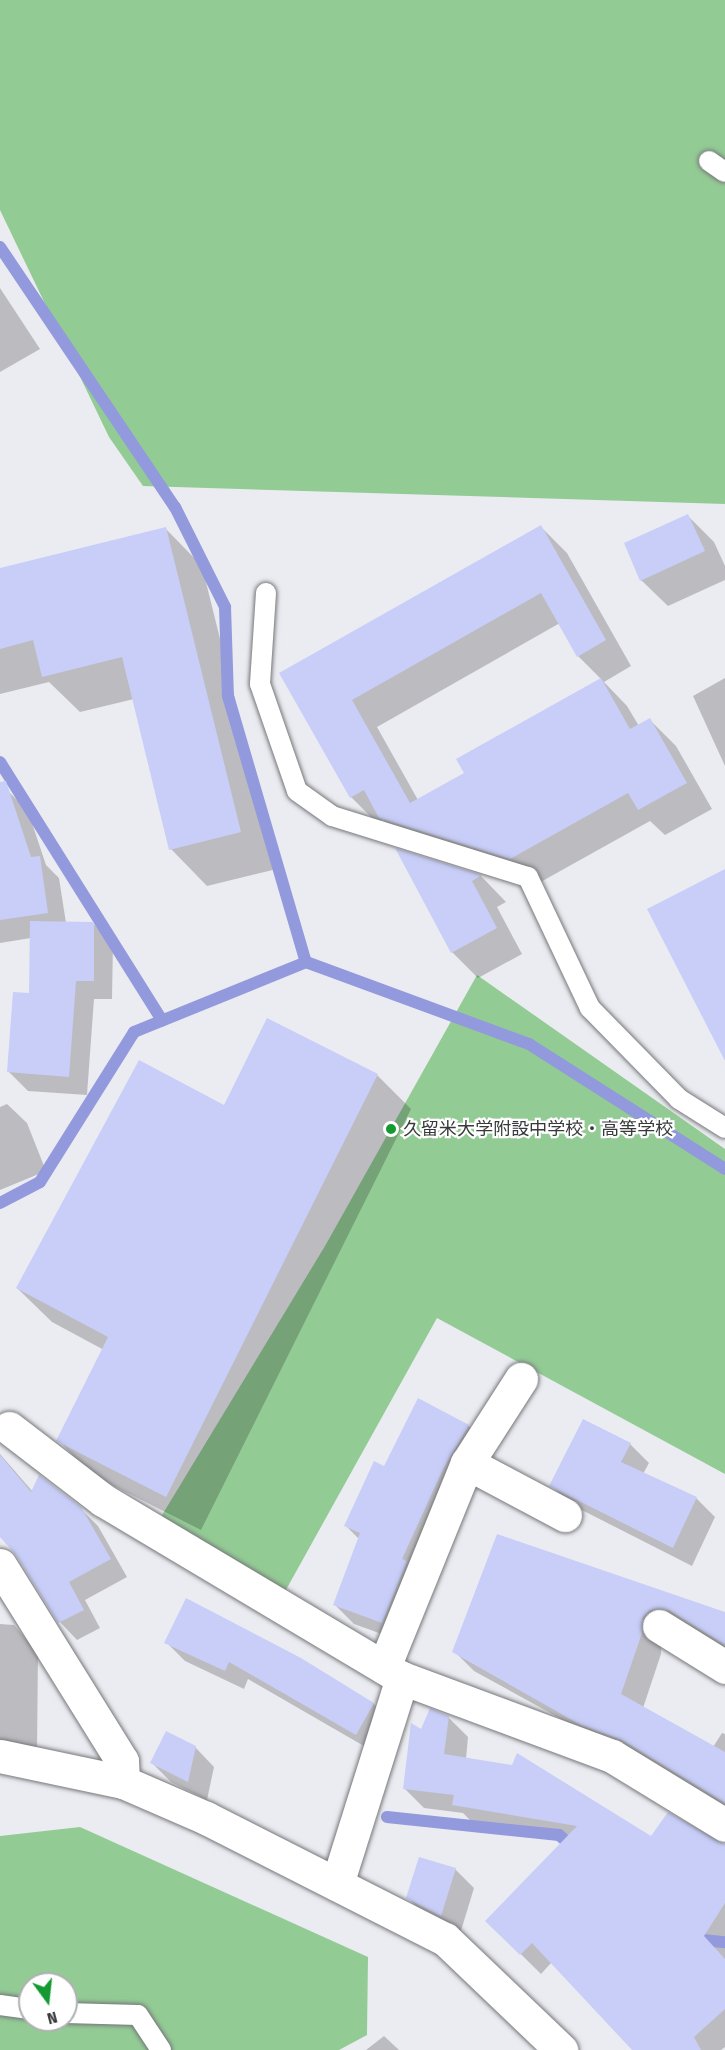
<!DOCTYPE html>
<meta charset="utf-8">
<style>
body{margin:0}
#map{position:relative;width:725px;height:2050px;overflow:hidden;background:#ebecf1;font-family:"Fira Sans Condensed","Noto Sans JP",sans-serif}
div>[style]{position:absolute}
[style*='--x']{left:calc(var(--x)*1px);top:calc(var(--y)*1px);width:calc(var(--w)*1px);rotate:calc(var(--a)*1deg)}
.green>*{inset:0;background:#93cb95}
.shadow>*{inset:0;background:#0003}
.stream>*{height:12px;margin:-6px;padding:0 6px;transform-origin:6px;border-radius:6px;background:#9299dc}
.building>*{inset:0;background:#c8cef8}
.roads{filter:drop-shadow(0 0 2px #76777b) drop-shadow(0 0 2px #76777b)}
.lane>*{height:20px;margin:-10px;padding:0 10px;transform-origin:10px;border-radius:10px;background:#fff}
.street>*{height:33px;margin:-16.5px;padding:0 16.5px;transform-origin:16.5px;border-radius:16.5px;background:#fff}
.dots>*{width:16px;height:16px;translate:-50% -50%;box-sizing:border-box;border:3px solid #fff;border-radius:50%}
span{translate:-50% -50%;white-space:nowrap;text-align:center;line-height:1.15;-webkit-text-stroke:4.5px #fff;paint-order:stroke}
.poi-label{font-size:18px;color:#38393b}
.left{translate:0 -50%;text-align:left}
.north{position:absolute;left:18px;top:1972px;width:60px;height:60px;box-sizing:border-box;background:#fff;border:2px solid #afb0b1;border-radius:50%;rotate:165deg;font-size:16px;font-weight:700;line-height:24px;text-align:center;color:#38393b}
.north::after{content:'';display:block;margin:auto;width:21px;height:27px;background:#149a30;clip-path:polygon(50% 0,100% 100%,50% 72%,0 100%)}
</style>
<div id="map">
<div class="green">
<div style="clip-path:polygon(0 0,725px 0,725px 504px,143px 486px,109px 437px,0 210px)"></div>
<div style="clip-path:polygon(477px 975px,725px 1149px,725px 1474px,437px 1318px,282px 1597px,156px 1525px,325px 1246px)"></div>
<div style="clip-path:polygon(evenodd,80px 1827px,368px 1957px,367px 2035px,339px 2050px,0 2050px,0 1836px,80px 1827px,30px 1984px,66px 1984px,66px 2020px,30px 2020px,30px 1984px)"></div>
</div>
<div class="shadow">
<div style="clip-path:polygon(0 288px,40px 349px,0 372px)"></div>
<div style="clip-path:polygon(688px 516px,714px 542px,725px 566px,725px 580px,668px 606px,641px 580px)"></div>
<div style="clip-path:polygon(evenodd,541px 527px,567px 553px,631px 666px,604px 682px,627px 706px,639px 726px,650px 720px,676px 746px,712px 809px,665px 835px,650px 821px,537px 884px,407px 844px,383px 820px,377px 823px,351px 797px,281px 674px,541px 527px,560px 623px,578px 656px,601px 679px,466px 774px,418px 800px,377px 727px,560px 623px)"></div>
<div style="clip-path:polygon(166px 529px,202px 566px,277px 869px,207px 886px,171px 849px,134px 699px,80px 712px,49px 682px,0 694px,0 570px)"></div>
<div style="clip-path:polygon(725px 678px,725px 766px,693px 696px)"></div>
<div style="clip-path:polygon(0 783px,28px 811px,46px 865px,59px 878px,66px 923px,94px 924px,113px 943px,112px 999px,94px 999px,87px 1095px,28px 1091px,9px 1072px,31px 994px,31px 938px,0 943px)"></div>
<div style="clip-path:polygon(398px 851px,481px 876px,506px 902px,497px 907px,522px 954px,478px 978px,452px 952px)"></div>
<div style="clip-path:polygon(377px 1075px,411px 1109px,201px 1530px,92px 1475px,58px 1440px,104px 1350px,52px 1322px,17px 1288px,225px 1107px)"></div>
<div style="clip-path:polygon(7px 1104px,27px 1123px,46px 1171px,0 1190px,0 1107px)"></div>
<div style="clip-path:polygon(469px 1426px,488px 1445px,401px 1641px,354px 1624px,335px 1605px,359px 1539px,346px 1526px,385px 1468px)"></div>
<div style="clip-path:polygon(630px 1444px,649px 1463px,643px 1474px,696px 1498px,715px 1517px,692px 1566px,570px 1504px,551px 1485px)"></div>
<div style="clip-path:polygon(0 1454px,33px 1492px,80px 1508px,98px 1526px,127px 1577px,85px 1600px,100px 1628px,77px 1640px,60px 1622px,17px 1554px,0 1535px)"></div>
<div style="clip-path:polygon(498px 1536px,725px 1613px,725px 1651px,662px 1637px,661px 1654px,643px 1708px,713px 1747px,722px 1733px,725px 1734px,725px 1809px,474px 1671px,454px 1651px)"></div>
<div style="clip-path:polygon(0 1624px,14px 1625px,38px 1653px,37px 1751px,0 1751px)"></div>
<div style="clip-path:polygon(166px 1642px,300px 1659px,374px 1704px,393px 1723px,376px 1753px,248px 1679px,244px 1689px,185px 1661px)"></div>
<div style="clip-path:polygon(448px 1717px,468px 1737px,466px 1759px,652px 1838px,725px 1845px,725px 2047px,721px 2050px,635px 2050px,552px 1962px,541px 1974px,487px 1921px,566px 1839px,474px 1824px,463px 1813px,424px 1808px,404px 1788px,422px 1732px)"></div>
<div style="clip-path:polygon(195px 1747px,214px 1767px,207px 1800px,171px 1782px,152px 1763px)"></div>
<div style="clip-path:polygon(455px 1869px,474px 1888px,460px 1934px,427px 1917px,408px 1898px)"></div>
<div style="clip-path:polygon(384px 2036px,399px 2050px,366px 2050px)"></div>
</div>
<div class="stream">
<div style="--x:0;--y:247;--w:313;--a:56.1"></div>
<div style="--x:175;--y:507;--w:112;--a:63.4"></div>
<div style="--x:225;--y:607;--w:89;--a:88.1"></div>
<div style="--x:228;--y:696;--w:277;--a:73.7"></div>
<div style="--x:306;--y:962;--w:238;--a:20.2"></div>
<div style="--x:529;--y:1044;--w:232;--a:32.5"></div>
<div style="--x:0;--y:762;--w:305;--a:57.9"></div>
<div style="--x:0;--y:1203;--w:45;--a:-27.7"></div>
<div style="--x:40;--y:1182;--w:177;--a:-57.9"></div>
<div style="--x:134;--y:1032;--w:186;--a:-22.1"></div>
<div style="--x:387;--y:1817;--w:173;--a:6"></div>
<div style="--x:559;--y:1835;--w:21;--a:41"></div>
<div style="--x:694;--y:1939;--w:31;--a:6"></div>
</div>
<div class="building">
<div style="clip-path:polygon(688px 514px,705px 551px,640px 581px,624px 543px)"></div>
<div style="clip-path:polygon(541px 525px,606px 640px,577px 657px,541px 593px,352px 700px,410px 803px,464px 773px,456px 759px,601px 678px,630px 729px,650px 718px,687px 783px,638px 810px,628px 793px,510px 859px,379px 818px,364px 790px,350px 798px,279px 673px)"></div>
<div style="clip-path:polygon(166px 527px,241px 832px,169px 850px,122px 657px,42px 677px,33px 640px,0 649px,0 568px)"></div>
<div style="clip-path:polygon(6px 781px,31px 857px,40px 856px,48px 913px,0 920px,0 782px)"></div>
<div style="clip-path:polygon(395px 848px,482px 875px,472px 881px,497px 928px,451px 953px)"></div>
<div style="clip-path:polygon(725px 869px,725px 1061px,647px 909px)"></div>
<div style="clip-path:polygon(30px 921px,94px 922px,94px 981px,76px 981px,69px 1077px,7px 1072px,13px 992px,29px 993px)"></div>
<div style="clip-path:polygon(267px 1018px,378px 1074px,166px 1497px,56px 1441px,108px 1337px,16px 1288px,139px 1060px,224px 1105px)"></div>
<div style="clip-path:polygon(418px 1398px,469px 1425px,443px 1469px,402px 1559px,407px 1561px,382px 1623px,333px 1605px,360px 1533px,344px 1526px,374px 1461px,384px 1466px)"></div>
<div style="clip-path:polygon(583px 1419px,631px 1443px,621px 1462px,697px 1497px,673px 1548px,549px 1486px)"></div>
<div style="clip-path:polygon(0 1455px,31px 1492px,39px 1475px,81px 1507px,111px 1559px,69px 1582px,84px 1610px,58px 1623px,16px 1555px,0 1537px)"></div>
<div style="clip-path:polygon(497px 1534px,725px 1612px,725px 1645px,669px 1610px,650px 1610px,643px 1617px,642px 1633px,621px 1694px,725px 1752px,725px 1803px,622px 1740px,581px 1725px,452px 1652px)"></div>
<div style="clip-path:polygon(186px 1598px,301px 1658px,374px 1703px,356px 1735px,229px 1662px,225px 1671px,164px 1643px)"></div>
<div style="clip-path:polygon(430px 1708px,449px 1716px,444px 1754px,512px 1765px,517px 1753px,651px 1836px,668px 1812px,725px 1844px,725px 1903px,704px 1936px,725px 1959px,725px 2009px,694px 2037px,701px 2050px,632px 2050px,532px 1943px,520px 1955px,485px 1921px,577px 1826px,452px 1805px,454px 1795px,403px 1789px,411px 1723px,421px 1729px)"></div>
<div style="clip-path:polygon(166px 1731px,196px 1746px,188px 1782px,150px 1763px)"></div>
<div style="clip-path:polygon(419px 1857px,456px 1868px,441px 1916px,406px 1898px)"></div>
</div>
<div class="roads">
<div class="lane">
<div style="--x:709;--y:161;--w:19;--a:35"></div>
<div style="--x:266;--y:593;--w:91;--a:93.8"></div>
<div style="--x:260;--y:684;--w:113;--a:70.9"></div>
<div style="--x:297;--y:791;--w:43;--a:35.5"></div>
<div style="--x:332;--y:816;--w:205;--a:17.3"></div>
<div style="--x:528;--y:877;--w:145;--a:64.7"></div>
<div style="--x:590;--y:1008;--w:127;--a:45.6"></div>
<div style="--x:679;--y:1099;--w:54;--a:32.2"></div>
<div style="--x:0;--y:2005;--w:30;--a:8"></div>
<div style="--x:66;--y:2013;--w:72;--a:1.6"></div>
<div style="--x:138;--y:2015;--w:42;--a:56.7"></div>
</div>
<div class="street">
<div style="--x:9;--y:1428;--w:118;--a:37.5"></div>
<div style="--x:103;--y:1500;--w:348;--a:30.8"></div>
<div style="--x:467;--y:1463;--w:111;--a:28"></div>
<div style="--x:0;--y:1565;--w:231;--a:58.1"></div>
<div style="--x:122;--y:1761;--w:21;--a:87"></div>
<div style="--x:659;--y:1626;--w:78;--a:31.8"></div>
<div style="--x:384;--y:1667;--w:220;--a:-67.9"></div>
<div style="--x:467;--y:1463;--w:100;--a:-57.3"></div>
<div style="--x:0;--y:1756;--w:126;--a:11.9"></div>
<div style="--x:123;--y:1782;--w:90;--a:23.4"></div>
<div style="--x:206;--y:1818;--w:268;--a:26.9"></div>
<div style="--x:445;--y:1939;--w:161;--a:43.7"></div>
<div style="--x:337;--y:1884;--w:216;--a:-72.5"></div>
<div style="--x:402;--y:1678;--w:224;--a:20.4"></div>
<div style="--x:612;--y:1756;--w:132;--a:31.4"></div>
</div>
</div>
<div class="dots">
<div style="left:391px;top:1129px;background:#149a30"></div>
</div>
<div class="poi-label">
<span class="left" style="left:403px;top:1129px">久留米大学附設中学校・高等学校</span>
</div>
<div class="north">N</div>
</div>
